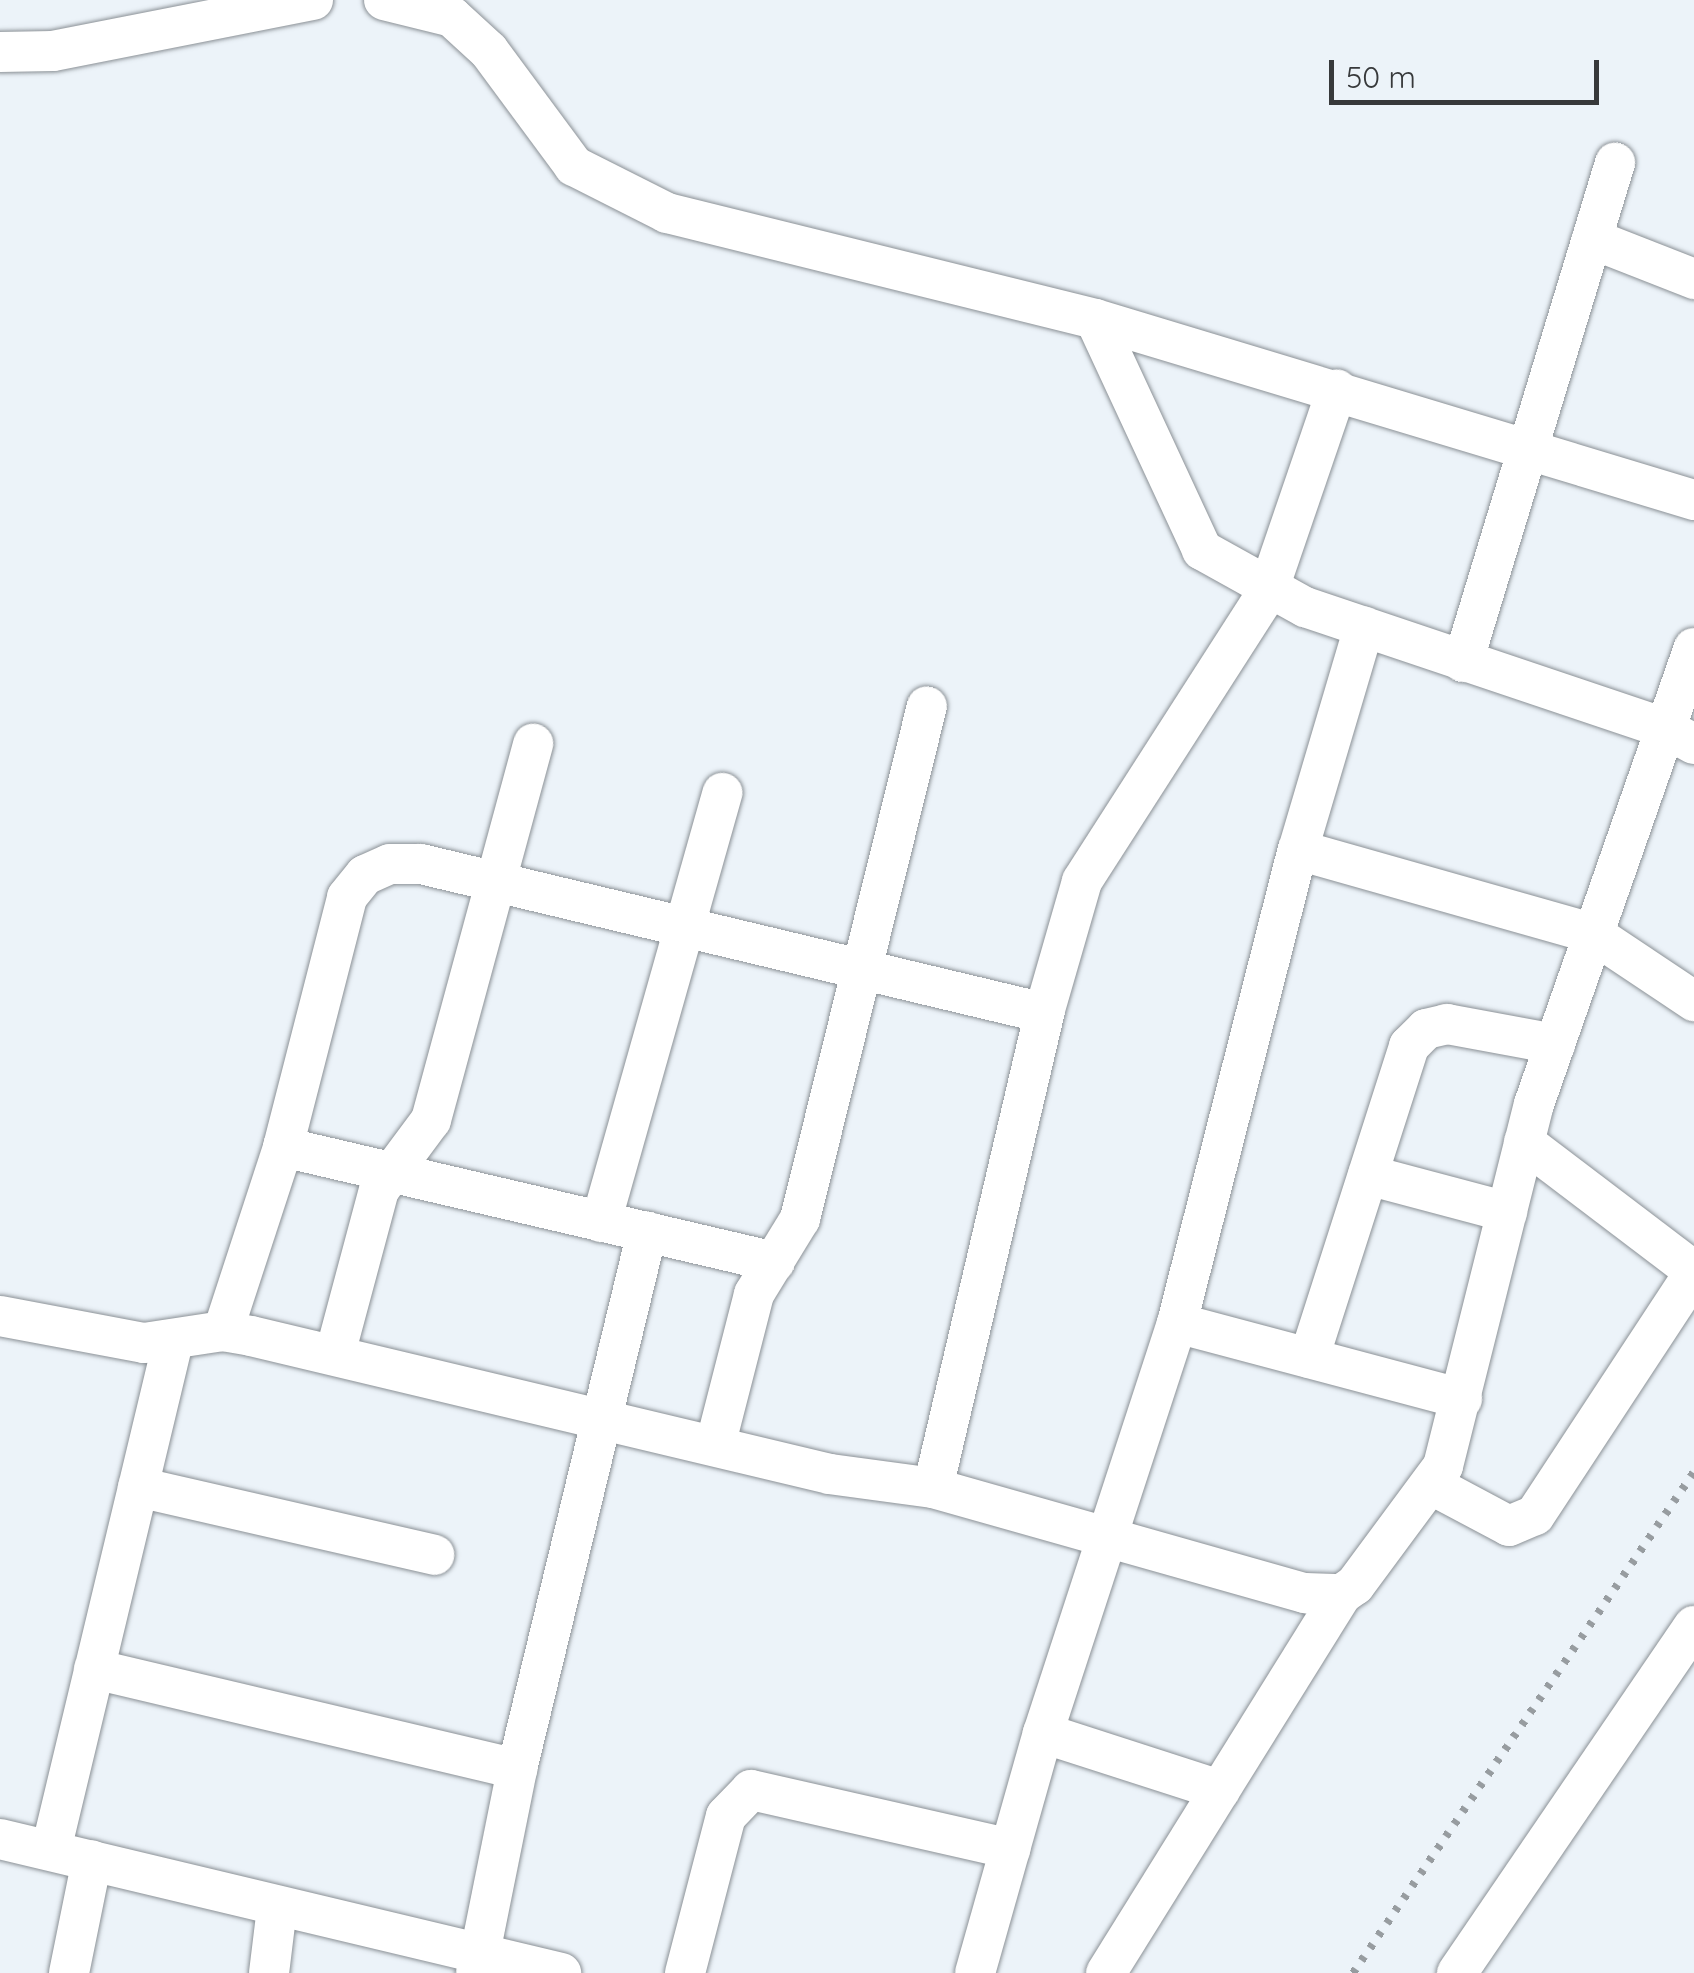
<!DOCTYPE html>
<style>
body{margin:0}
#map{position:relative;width:1694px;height:1973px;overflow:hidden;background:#ecf3f9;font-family:Quicksand,sans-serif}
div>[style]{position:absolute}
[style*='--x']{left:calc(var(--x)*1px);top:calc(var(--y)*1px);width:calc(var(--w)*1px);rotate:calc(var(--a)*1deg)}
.roads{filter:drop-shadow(0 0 2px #8b9196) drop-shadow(0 0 2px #8b9196)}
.street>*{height:40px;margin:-20px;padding:0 20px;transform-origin:20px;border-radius:20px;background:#fff}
.rail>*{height:8px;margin-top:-4px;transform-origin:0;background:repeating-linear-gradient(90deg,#979ca0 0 5px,transparent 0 15px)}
span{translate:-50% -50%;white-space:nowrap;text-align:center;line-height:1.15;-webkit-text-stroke:8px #ecf3f9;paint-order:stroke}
.scale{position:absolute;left:1329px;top:60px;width:270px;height:45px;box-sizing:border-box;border:5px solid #37393b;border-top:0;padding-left:12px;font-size:30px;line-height:35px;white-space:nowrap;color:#37393b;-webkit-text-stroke:8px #ecf3f9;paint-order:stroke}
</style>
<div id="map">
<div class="roads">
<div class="street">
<div style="--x:384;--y:0;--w:70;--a:14"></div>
<div style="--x:452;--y:17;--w:50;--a:42.6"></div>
<div style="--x:489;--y:51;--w:143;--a:53.5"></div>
<div style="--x:574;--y:166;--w:104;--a:26.8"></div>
<div style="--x:667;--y:213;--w:441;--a:13.9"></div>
<div style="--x:1095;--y:319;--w:626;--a:16.81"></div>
<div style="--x:0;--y:52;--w:53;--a:-1.1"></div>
<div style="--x:53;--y:51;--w:265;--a:-11.1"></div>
<div style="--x:1592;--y:239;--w:110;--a:21.4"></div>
<div style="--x:1095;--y:319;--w:255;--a:65.1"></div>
<div style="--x:1202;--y:550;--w:118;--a:29"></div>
<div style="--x:1305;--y:607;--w:380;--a:18.6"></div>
<div style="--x:1665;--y:728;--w:33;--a:29"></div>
<div style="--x:1463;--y:662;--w:522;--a:-73.06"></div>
<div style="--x:1298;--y:850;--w:305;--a:15.8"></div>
<div style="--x:1592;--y:933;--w:123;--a:33.7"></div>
<div style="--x:1524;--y:1142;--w:213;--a:37.2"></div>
<div style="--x:283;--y:1147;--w:505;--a:13.16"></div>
<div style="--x:1368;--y:1175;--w:144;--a:14.9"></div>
<div style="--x:601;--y:1222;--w:446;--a:-74.2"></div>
<div style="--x:0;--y:1316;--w:147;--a:10.6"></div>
<div style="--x:144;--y:1343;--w:80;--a:-8.6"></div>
<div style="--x:223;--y:1331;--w:28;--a:10"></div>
<div style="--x:251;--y:1336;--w:595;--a:13.41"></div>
<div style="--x:830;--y:1474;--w:104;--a:7.7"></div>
<div style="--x:933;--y:1488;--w:387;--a:15.8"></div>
<div style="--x:1305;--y:1593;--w:37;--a:2"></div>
<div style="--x:1342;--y:1594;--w:16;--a:-35"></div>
<div style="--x:1355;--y:1585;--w:148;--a:-53.5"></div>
<div style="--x:1443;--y:1466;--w:373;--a:-75.9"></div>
<div style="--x:1534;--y:1104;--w:483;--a:-70.7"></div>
<div style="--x:1177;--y:1323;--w:295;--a:14.9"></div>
<div style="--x:223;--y:1331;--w:194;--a:-71.9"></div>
<div style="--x:283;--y:1147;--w:258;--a:-75.6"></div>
<div style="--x:347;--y:897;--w:28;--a:-51"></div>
<div style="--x:365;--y:875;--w:27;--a:-24"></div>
<div style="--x:390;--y:864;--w:31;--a:0"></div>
<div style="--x:421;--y:864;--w:641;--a:13.45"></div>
<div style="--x:335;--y:1354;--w:170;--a:-75"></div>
<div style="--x:379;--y:1190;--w:87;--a:-53.4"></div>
<div style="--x:431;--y:1120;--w:390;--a:-74.8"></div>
<div style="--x:1309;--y:1358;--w:328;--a:-72.2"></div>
<div style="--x:1409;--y:1046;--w:24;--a:-45"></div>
<div style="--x:1426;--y:1029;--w:22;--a:-13"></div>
<div style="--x:1447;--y:1024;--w:110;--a:10.5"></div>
<div style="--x:715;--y:1446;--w:157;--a:-75.6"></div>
<div style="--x:754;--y:1294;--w:88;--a:-58.5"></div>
<div style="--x:800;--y:1219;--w:528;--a:-76.1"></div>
<div style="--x:1432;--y:1485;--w:87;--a:28"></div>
<div style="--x:1509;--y:1526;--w:28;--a:-23"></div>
<div style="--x:1535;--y:1515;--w:290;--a:-56.7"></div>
<div style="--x:138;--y:1487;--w:304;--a:12.9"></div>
<div style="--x:933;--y:1488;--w:488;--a:-76.8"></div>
<div style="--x:1044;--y:1013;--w:137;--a:-73.9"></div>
<div style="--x:1082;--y:881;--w:345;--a:-57.3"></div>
<div style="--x:1268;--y:591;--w:213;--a:-71.1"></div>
<div style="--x:94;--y:1669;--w:435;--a:13.3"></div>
<div style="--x:1043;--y:1733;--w:186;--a:17.9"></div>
<div style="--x:0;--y:1839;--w:577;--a:13.43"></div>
<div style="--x:51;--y:1850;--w:522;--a:-76.5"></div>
<div style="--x:69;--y:1973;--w:115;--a:-78.5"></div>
<div style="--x:269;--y:1973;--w:65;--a:-83"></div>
<div style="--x:476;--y:1973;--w:208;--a:-78.6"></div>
<div style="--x:517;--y:1769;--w:553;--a:-76.39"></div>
<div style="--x:685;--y:1973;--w:162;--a:-75.4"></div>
<div style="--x:726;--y:1816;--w:36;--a:-46"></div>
<div style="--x:751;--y:1790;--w:266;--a:12.8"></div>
<div style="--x:975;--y:1973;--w:249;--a:-74.2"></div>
<div style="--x:1043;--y:1733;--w:431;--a:-71.9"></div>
<div style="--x:1177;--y:1323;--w:488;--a:-75.7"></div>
<div style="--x:1298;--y:850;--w:233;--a:-73.5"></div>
<div style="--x:1106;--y:1973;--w:446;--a:-58.1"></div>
<div style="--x:1457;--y:1973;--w:420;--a:-55.7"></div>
</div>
</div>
<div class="rail">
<div style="--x:1353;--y:1973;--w:606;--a:-55.76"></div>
</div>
<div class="scale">50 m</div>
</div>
